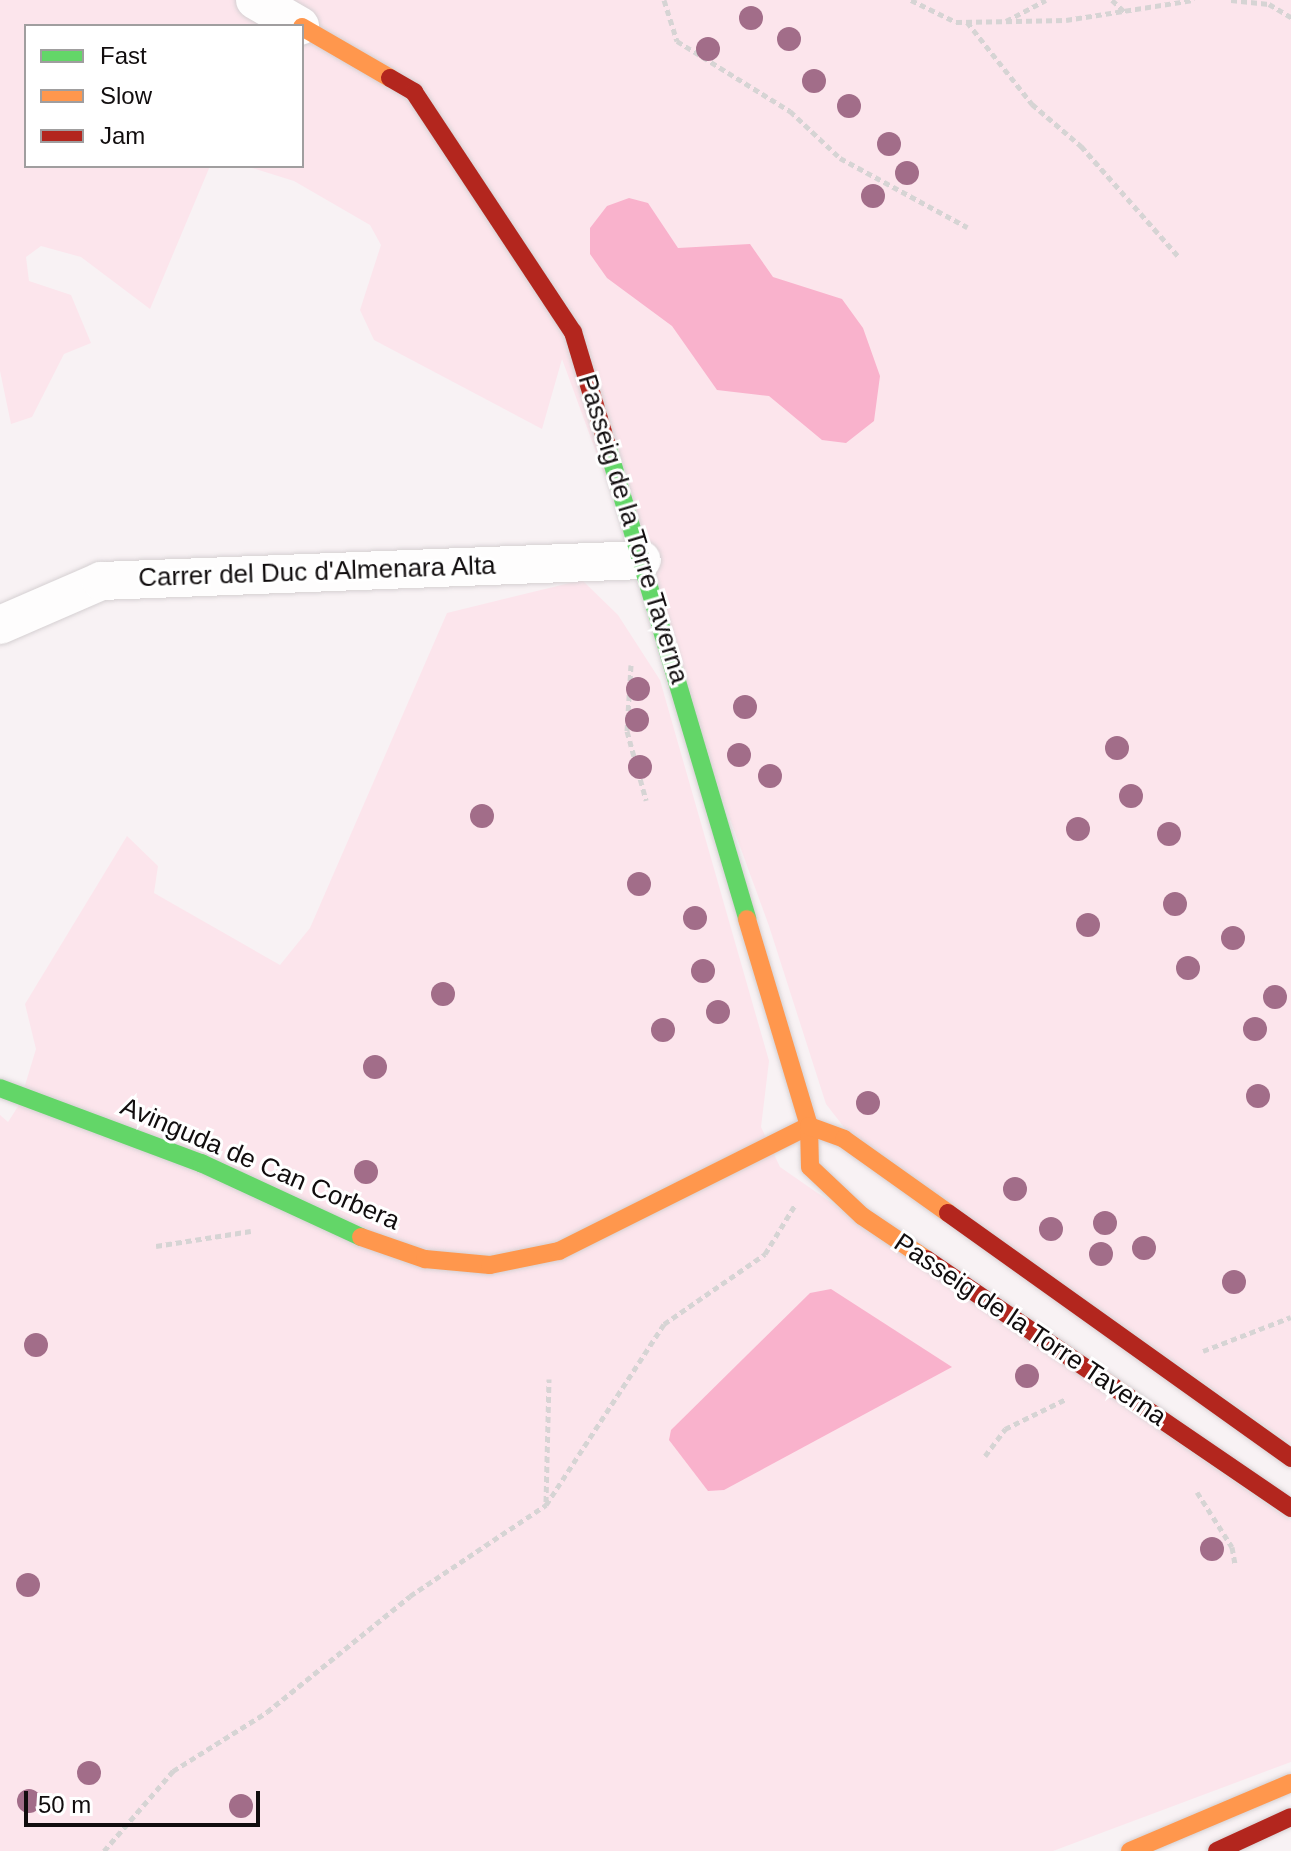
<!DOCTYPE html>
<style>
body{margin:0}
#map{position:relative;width:1291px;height:1851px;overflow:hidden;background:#f8f2f4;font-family:Arial,sans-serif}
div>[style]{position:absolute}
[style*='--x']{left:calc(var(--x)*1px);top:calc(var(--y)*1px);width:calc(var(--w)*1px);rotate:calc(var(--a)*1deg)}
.green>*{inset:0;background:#fce5ec}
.water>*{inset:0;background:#f9b2cc}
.path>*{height:5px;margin-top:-2.5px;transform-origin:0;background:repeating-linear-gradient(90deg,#d6d4d4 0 6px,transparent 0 10px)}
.roads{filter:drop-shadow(0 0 2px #d5d0d2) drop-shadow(0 0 2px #d5d0d2)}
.street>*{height:38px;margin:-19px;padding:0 19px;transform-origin:19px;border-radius:19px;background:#fefdfd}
.fast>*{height:18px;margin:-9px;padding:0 9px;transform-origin:9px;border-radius:9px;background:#63d668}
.slow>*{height:18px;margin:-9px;padding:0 9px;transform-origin:9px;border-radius:9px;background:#ff974d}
.jam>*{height:18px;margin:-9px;padding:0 9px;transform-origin:9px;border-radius:9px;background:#b3261e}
.trees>*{width:24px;height:24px;margin:-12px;border-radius:50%;background:#a26d89}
span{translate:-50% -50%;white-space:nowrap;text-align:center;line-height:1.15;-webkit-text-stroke:6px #fff;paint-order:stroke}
.street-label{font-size:26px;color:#110d0e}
.legend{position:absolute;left:24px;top:24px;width:280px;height:144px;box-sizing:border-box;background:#fff;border:2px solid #a09e9f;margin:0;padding:10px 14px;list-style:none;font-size:24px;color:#110d0e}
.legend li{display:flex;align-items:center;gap:16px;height:40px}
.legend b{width:40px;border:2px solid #a09e9f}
.scale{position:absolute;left:24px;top:1791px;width:236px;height:36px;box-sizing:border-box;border:4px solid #110d0e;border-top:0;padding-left:10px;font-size:24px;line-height:28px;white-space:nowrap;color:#110d0e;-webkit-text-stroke:6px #fff;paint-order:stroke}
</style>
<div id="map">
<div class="green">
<div style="clip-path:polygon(0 0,1291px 0,1291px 1444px,850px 1135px,826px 1104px,769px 926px,562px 359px,542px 429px,374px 340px,360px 310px,381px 245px,370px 225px,294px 181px,246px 166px,302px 166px,302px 26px,26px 26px,26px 166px,210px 166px,150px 309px,81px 257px,41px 246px,26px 257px,29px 281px,71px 295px,91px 343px,64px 354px,32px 417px,11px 424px,0 371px)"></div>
<div style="clip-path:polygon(582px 580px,618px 615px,660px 680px,769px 1061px,761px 1127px,780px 1167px,1291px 1521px,1291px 1762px,1053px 1851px,0 1851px,0 1115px,8px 1122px,19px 1105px,36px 1049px,25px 1004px,127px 836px,158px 866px,154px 893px,280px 965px,310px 928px,447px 613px)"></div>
</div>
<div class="water">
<div style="clip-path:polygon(629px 198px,648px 203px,678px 248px,750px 244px,773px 277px,842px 299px,863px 328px,880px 376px,874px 421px,846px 443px,822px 440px,769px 396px,717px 390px,672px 326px,607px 278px,590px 254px,590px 228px,607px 206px)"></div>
<div style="clip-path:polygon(831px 1289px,952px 1367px,724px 1490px,708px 1491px,669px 1440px,671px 1430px,810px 1293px)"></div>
</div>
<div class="path">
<div style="--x:664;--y:0;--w:43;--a:72.4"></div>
<div style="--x:677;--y:41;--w:133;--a:31.8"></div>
<div style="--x:790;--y:111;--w:69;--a:43.2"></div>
<div style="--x:840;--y:158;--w:145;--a:28.5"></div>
<div style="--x:911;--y:0;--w:50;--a:26.1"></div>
<div style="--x:956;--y:22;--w:110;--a:-1"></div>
<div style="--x:1066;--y:20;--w:130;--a:-8.9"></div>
<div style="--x:1112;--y:0;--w:19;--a:43"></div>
<div style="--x:1231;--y:0;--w:38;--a:6"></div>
<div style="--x:1269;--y:4;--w:26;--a:31"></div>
<div style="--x:1006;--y:21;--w:45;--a:-27.7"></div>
<div style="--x:967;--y:22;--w:105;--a:51.6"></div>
<div style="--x:1032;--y:104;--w:65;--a:40.6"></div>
<div style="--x:1081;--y:146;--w:148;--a:48.6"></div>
<div style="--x:631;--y:665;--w:66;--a:93.5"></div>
<div style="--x:627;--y:731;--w:72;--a:74.6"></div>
<div style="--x:156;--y:1246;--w:96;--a:-9"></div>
<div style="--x:1203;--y:1351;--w:94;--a:-21.1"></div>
<div style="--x:985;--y:1456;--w:34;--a:-53"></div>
<div style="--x:1005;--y:1429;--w:68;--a:-26.2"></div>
<div style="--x:1197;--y:1492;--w:65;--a:57.5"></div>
<div style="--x:1232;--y:1547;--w:17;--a:80"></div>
<div style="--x:546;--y:1502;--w:123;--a:-88.6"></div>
<div style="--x:104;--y:1851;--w:106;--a:-49.2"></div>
<div style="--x:173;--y:1771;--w:111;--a:-32.1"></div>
<div style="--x:267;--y:1712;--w:184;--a:-39"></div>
<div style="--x:410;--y:1596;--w:164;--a:-33.8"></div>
<div style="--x:546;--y:1505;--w:216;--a:-56.9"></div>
<div style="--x:664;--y:1324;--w:123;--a:-34.7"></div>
<div style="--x:765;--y:1254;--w:57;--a:-58.5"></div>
</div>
<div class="roads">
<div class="street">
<div style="--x:255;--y:0;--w:52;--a:30"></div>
<div style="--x:0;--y:625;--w:110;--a:-23.5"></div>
<div style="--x:101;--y:581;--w:541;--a:-2.22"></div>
</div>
<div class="fast">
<div style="--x:607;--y:445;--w:494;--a:73.5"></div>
<div style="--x:0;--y:1088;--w:215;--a:20.5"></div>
<div style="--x:201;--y:1163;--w:176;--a:24.8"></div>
</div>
<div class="slow">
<div style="--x:302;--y:27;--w:102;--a:30.1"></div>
<div style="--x:361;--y:1237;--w:68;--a:19"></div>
<div style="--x:425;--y:1259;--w:65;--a:5.3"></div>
<div style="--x:490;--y:1265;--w:70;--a:-11.5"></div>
<div style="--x:559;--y:1251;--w:280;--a:-26.6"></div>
<div style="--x:809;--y:1126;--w:216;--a:-106.7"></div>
<div style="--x:926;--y:1259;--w:77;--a:-146.1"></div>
<div style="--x:862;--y:1216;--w:71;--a:-136.7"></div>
<div style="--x:810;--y:1167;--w:41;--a:-91.4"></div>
<div style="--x:809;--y:1126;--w:37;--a:20"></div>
<div style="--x:844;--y:1139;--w:128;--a:35.4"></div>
<div style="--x:1130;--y:1851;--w:175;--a:-22.9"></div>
</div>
<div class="jam">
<div style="--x:390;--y:78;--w:28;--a:30"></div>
<div style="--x:414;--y:92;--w:288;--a:56.5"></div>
<div style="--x:573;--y:332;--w:118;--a:73.3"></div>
<div style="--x:948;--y:1213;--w:422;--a:35.5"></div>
<div style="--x:926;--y:1259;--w:442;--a:34.3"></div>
<div style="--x:1217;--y:1851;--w:81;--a:-24.7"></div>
</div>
</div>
<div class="trees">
<div style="left:751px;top:18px"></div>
<div style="left:789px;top:39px"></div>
<div style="left:708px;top:49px"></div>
<div style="left:814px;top:81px"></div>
<div style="left:849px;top:106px"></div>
<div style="left:889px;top:144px"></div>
<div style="left:907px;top:173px"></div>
<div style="left:873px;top:196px"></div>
<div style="left:638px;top:689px"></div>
<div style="left:745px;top:707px"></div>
<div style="left:637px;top:720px"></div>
<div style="left:1117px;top:748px"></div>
<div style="left:739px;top:755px"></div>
<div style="left:640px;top:767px"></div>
<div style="left:770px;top:776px"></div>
<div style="left:1131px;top:796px"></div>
<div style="left:482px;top:816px"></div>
<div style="left:1078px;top:829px"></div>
<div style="left:1169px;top:834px"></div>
<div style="left:639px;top:884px"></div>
<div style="left:1175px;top:904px"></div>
<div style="left:695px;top:918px"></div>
<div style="left:1088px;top:925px"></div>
<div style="left:1233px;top:938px"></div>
<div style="left:1188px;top:968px"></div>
<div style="left:703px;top:971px"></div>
<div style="left:443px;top:994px"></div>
<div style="left:1275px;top:997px"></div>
<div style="left:718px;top:1012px"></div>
<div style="left:1255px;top:1029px"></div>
<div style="left:663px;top:1030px"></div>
<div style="left:375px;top:1067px"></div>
<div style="left:1258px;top:1096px"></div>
<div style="left:868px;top:1103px"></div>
<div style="left:366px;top:1172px"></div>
<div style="left:1015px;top:1189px"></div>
<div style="left:1105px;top:1223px"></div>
<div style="left:1051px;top:1229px"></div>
<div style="left:1144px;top:1248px"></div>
<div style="left:1101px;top:1254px"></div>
<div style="left:1234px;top:1282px"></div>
<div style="left:36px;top:1345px"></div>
<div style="left:1027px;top:1376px"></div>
<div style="left:1212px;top:1549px"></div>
<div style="left:28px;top:1585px"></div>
<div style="left:89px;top:1773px"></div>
<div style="left:29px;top:1801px"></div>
<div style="left:241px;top:1806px"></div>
</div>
<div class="street-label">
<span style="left:633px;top:529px;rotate:73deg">Passeig de la Torre Taverna</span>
<span style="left:317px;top:572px;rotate:-2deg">Carrer del Duc d'Almenara Alta</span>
<span style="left:260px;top:1164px;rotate:23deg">Avinguda de Can Corbera</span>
<span style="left:1030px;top:1330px;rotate:34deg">Passeig de la Torre Taverna</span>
</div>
<ul class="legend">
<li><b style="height:10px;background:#63d668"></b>Fast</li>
<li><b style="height:10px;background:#ff974d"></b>Slow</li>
<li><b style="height:10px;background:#b3261e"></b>Jam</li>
</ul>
<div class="scale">50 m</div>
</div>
